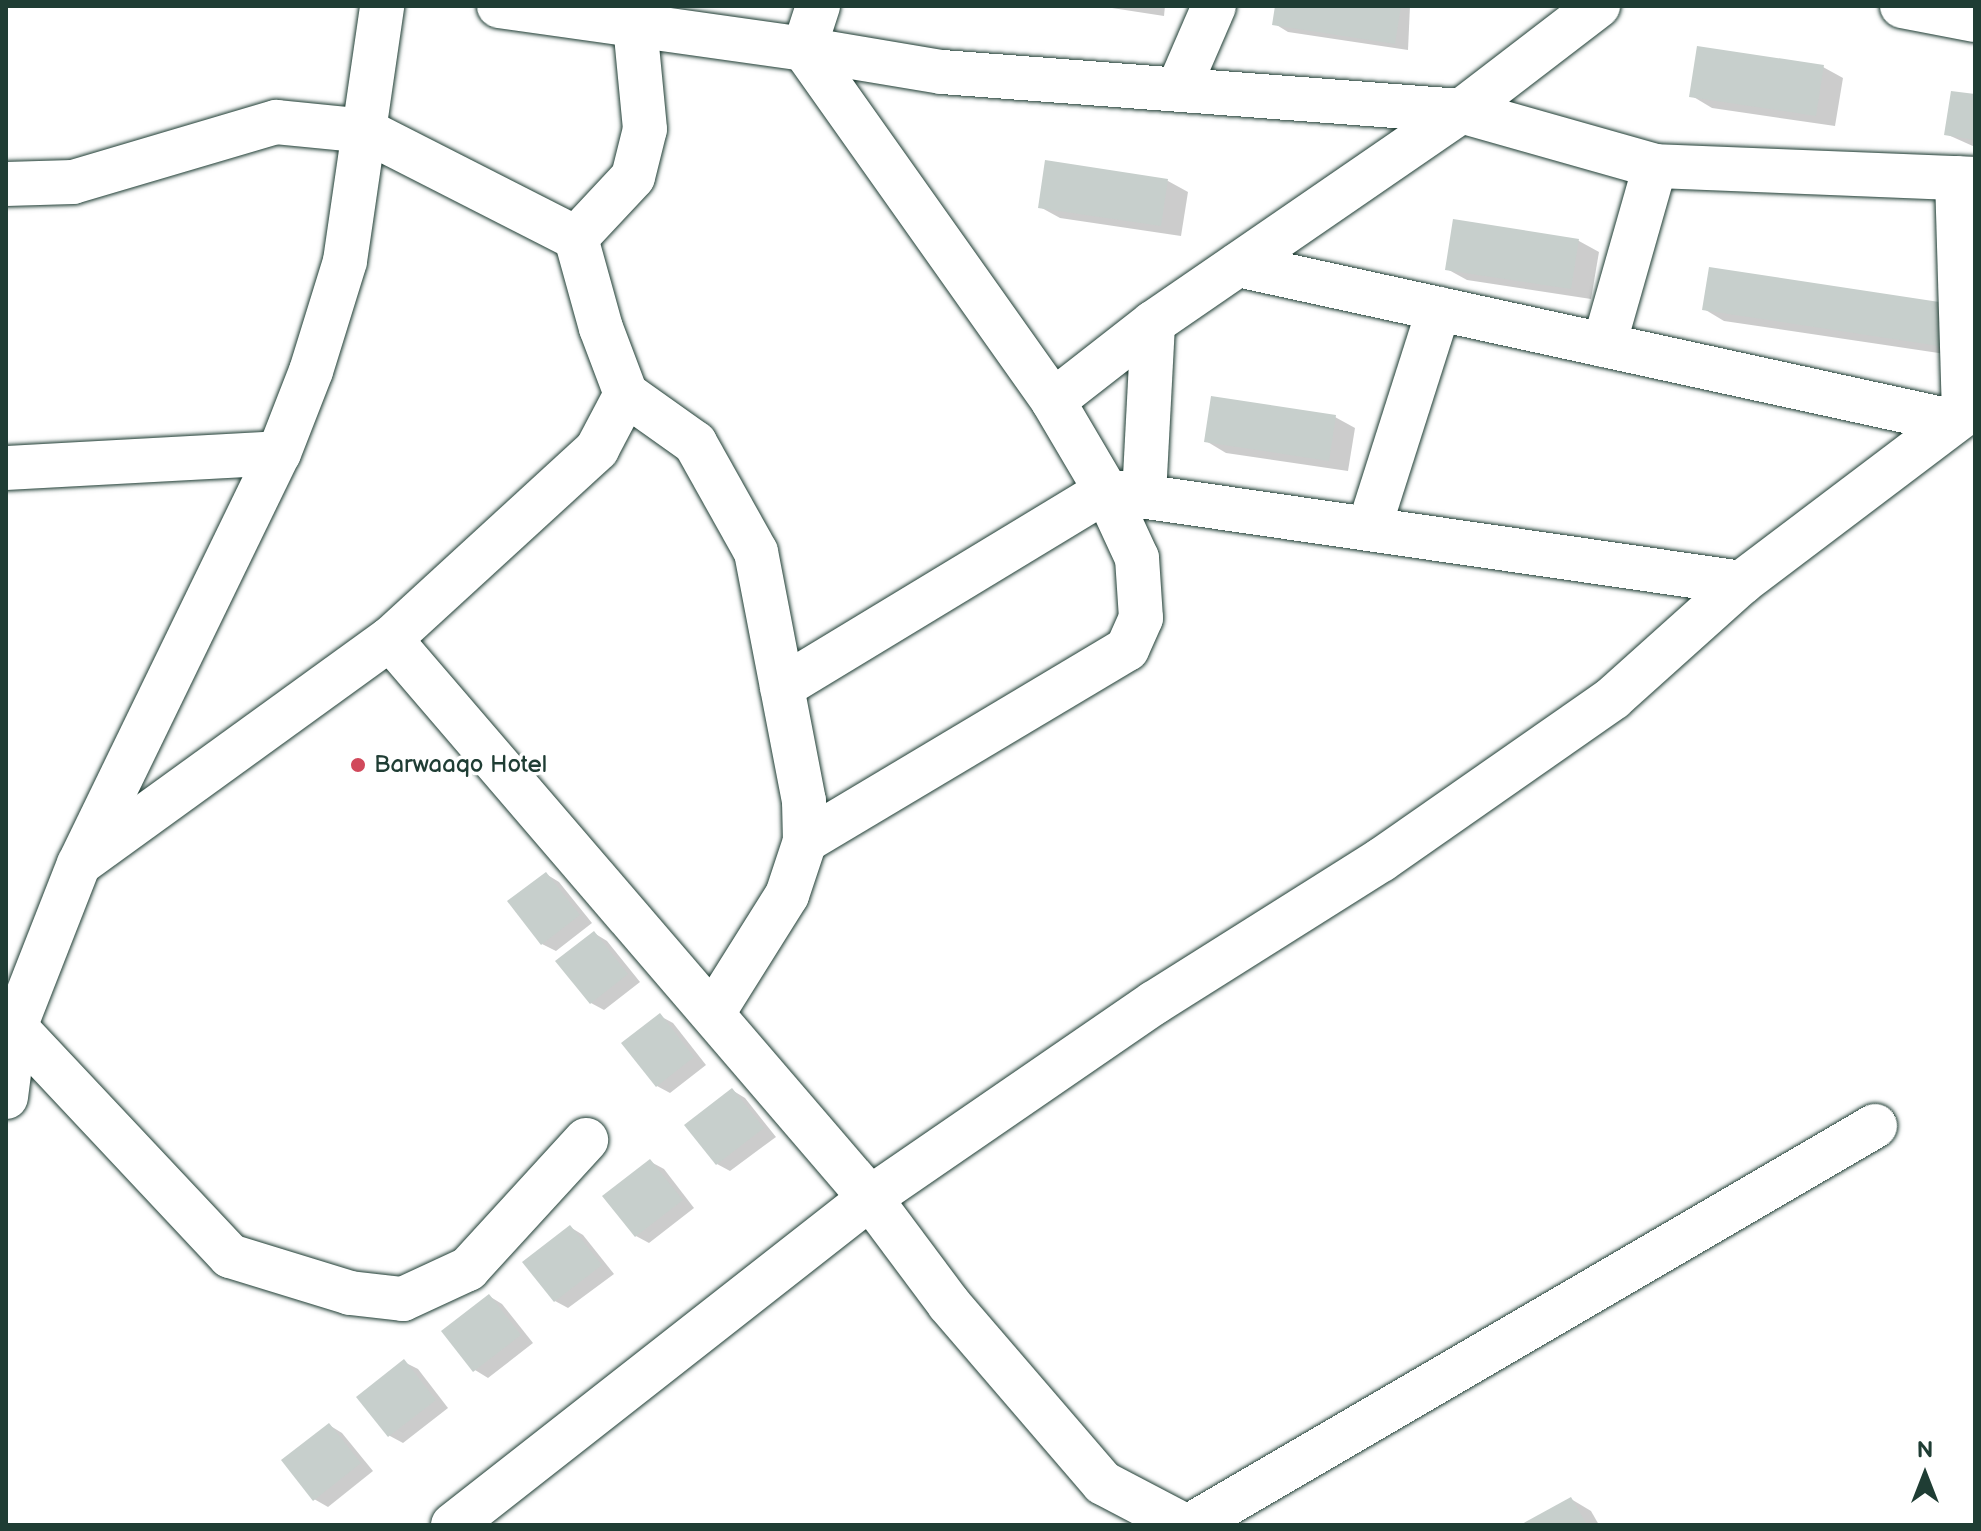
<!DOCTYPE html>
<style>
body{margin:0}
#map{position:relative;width:1981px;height:1531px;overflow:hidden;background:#fff;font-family:"Balsamiq Sans",sans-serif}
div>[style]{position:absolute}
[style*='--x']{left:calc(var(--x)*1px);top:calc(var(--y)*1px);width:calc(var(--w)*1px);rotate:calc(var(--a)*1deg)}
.shadow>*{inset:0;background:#0003}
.building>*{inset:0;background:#c7cfcc}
.roads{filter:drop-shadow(0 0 2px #1f3d34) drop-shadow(0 0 2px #1f3d34)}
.minor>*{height:44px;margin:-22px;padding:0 22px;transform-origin:22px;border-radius:22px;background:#fff}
.dots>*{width:22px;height:22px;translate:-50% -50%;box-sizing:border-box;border:4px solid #fff;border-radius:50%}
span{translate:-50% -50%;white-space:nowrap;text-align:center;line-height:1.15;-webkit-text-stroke:7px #fff;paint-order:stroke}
.poi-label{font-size:24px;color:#1f3d34}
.left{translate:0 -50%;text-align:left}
.frame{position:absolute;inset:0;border:8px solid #1f3d34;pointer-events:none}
.north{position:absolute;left:1885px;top:1435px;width:80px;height:80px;-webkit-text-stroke:6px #fff;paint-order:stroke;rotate:0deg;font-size:22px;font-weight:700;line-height:32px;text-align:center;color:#1f3d34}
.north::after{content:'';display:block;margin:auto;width:28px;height:36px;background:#1f3d34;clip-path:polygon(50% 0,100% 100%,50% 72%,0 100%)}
</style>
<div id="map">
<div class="shadow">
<div style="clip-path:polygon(1099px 6px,1165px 6px,1164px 16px)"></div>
<div style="clip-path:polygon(1277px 6px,1410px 6px,1408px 50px,1288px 32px,1275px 24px)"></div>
<div style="clip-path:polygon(1823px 67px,1843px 78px,1835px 126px,1712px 108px,1692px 96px)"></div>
<div style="clip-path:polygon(1975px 96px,1975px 147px,1946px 134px)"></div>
<div style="clip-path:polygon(1168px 181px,1188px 192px,1181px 236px,1060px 218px,1040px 207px)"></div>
<div style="clip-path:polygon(1454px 222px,1579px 241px,1599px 252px,1591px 299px,1467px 280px,1447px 269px)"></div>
<div style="clip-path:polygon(1958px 307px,1972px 358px,1724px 321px,1704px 309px)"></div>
<div style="clip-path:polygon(1335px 417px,1355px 428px,1348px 471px,1226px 453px,1206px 441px)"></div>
<div style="clip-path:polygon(546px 874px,559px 882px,592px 923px,556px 951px,542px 944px)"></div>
<div style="clip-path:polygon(594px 933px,607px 941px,640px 982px,604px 1010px,591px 1003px)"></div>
<div style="clip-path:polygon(660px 1016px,673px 1023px,706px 1065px,670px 1093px,657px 1086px)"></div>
<div style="clip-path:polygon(732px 1090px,745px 1098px,776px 1137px,730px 1171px,717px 1164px)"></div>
<div style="clip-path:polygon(651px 1162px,664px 1169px,694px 1208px,649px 1243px,636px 1236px)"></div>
<div style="clip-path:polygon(570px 1227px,583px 1235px,614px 1274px,568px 1308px,555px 1301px)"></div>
<div style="clip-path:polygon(489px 1296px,502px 1304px,533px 1343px,488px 1378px,475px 1370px)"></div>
<div style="clip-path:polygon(404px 1362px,418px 1369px,448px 1408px,403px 1443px,390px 1436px,359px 1397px)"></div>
<div style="clip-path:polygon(329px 1425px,342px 1433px,373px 1471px,328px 1507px,314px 1499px)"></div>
<div style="clip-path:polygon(1571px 1499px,1591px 1511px,1599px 1525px,1524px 1525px)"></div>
</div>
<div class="building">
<div style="clip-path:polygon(1275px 6px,1401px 6px,1395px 44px,1272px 25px)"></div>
<div style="clip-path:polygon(1697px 46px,1824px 65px,1816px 116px,1689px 97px)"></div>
<div style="clip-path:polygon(1951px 91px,1975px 94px,1975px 140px,1944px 135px)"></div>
<div style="clip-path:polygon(1045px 160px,1168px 179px,1161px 226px,1038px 208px)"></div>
<div style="clip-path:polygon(1453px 219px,1579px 239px,1571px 289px,1445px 270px)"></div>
<div style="clip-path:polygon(1709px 267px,1959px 305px,1952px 348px,1702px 310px)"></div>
<div style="clip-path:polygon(1211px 396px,1336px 415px,1329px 461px,1204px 442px)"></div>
<div style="clip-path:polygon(546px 872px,580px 915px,541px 945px,507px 901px)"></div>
<div style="clip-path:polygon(594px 931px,628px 974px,590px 1004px,555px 961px)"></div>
<div style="clip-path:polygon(660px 1013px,694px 1057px,656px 1087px,621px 1043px)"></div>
<div style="clip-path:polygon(732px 1088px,764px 1128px,716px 1165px,684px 1125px)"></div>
<div style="clip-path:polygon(650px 1159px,683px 1200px,635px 1237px,602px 1196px)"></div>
<div style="clip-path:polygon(570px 1225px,602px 1265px,554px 1302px,522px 1262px)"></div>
<div style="clip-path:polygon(489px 1294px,521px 1335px,473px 1372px,441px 1331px)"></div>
<div style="clip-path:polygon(404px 1359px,436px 1400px,388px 1437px,356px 1397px)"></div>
<div style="clip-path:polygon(329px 1423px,361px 1463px,313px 1501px,281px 1460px)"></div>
<div style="clip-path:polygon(1571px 1497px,1587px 1525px,1520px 1525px)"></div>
</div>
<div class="roads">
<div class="minor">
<div style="--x:499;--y:6;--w:308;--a:8"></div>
<div style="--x:804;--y:49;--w:431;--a:54.7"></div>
<div style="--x:1053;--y:401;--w:104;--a:59.5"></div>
<div style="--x:1106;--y:491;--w:74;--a:65.2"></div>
<div style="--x:1137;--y:558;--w:60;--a:86.2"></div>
<div style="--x:1141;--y:618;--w:34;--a:114"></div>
<div style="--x:1127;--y:649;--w:375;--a:149.2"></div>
<div style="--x:818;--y:6;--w:45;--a:108"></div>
<div style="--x:804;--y:49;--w:140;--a:9.5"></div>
<div style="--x:942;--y:72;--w:520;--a:4.3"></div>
<div style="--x:1461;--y:111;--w:202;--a:15.8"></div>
<div style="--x:1655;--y:166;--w:320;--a:2.3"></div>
<div style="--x:1902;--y:6;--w:74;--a:10.9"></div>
<div style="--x:1179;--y:87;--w:88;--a:-66.6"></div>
<div style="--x:1957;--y:178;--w:235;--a:88.3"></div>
<div style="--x:6;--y:184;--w:67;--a:-1.7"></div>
<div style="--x:73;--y:182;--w:212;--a:-16.5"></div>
<div style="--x:276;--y:122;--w:90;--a:5.7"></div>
<div style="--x:366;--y:131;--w:236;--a:27"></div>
<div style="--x:576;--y:238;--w:93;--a:74.5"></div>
<div style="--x:601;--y:328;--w:71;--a:69.3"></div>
<div style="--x:626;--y:394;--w:85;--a:35.4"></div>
<div style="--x:695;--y:443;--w:125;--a:60.8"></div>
<div style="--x:756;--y:552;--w:254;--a:79.1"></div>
<div style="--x:804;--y:801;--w:40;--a:88.6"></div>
<div style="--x:805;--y:841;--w:57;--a:108.4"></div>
<div style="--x:787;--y:895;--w:139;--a:122.1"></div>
<div style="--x:576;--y:238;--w:83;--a:-46.9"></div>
<div style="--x:633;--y:177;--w:49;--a:-76"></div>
<div style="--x:645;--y:129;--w:104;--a:-95.5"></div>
<div style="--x:1238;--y:265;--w:730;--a:12.34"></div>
<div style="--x:1604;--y:345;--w:186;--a:-74.1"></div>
<div style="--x:1053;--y:401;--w:127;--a:-38"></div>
<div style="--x:1153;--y:323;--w:374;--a:-34.5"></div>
<div style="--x:1461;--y:111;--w:173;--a:-37.5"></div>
<div style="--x:6;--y:468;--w:273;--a:-3.1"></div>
<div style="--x:1144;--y:496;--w:173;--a:-87"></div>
<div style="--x:1369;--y:528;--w:230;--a:-72.3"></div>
<div style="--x:390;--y:639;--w:737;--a:49.35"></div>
<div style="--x:870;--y:1198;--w:132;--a:53.3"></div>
<div style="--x:949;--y:1304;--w:236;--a:49.3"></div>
<div style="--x:1103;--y:1483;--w:90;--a:27.7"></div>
<div style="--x:782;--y:687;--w:379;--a:-31.2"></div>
<div style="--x:1106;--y:491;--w:642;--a:8.24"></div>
<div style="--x:83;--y:861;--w:379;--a:-35.9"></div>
<div style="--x:390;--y:639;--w:281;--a:-42.5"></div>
<div style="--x:597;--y:449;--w:62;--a:-62.2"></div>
<div style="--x:15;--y:1027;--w:314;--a:46.8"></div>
<div style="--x:230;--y:1256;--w:126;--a:17.1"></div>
<div style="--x:350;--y:1293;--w:53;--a:6.5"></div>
<div style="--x:403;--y:1299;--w:72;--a:-24.8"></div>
<div style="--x:468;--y:1269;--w:175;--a:-47.5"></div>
<div style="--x:6;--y:1097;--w:71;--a:-82.7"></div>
<div style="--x:15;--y:1027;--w:175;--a:-68.6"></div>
<div style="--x:79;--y:864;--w:457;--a:-64.1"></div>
<div style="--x:279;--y:453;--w:88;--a:-68.7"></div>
<div style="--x:311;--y:371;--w:115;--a:-72.8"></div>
<div style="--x:345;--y:261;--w:258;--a:-81.7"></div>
<div style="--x:453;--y:1525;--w:530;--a:-38.1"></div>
<div style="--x:870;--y:1198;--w:345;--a:-34.5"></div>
<div style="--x:1154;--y:1003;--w:268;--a:-32.2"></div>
<div style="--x:1381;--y:860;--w:283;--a:-34.9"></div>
<div style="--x:1613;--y:698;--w:172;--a:-41.9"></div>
<div style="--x:1741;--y:583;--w:293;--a:-37.1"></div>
<div style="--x:1191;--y:1525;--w:792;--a:-30.26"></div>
</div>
</div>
<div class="dots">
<div style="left:358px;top:765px;background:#d1495b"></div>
</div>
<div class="poi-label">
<span class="left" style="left:374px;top:765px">Barwaaqo Hotel</span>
</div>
<div class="frame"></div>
<div class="north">N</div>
</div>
